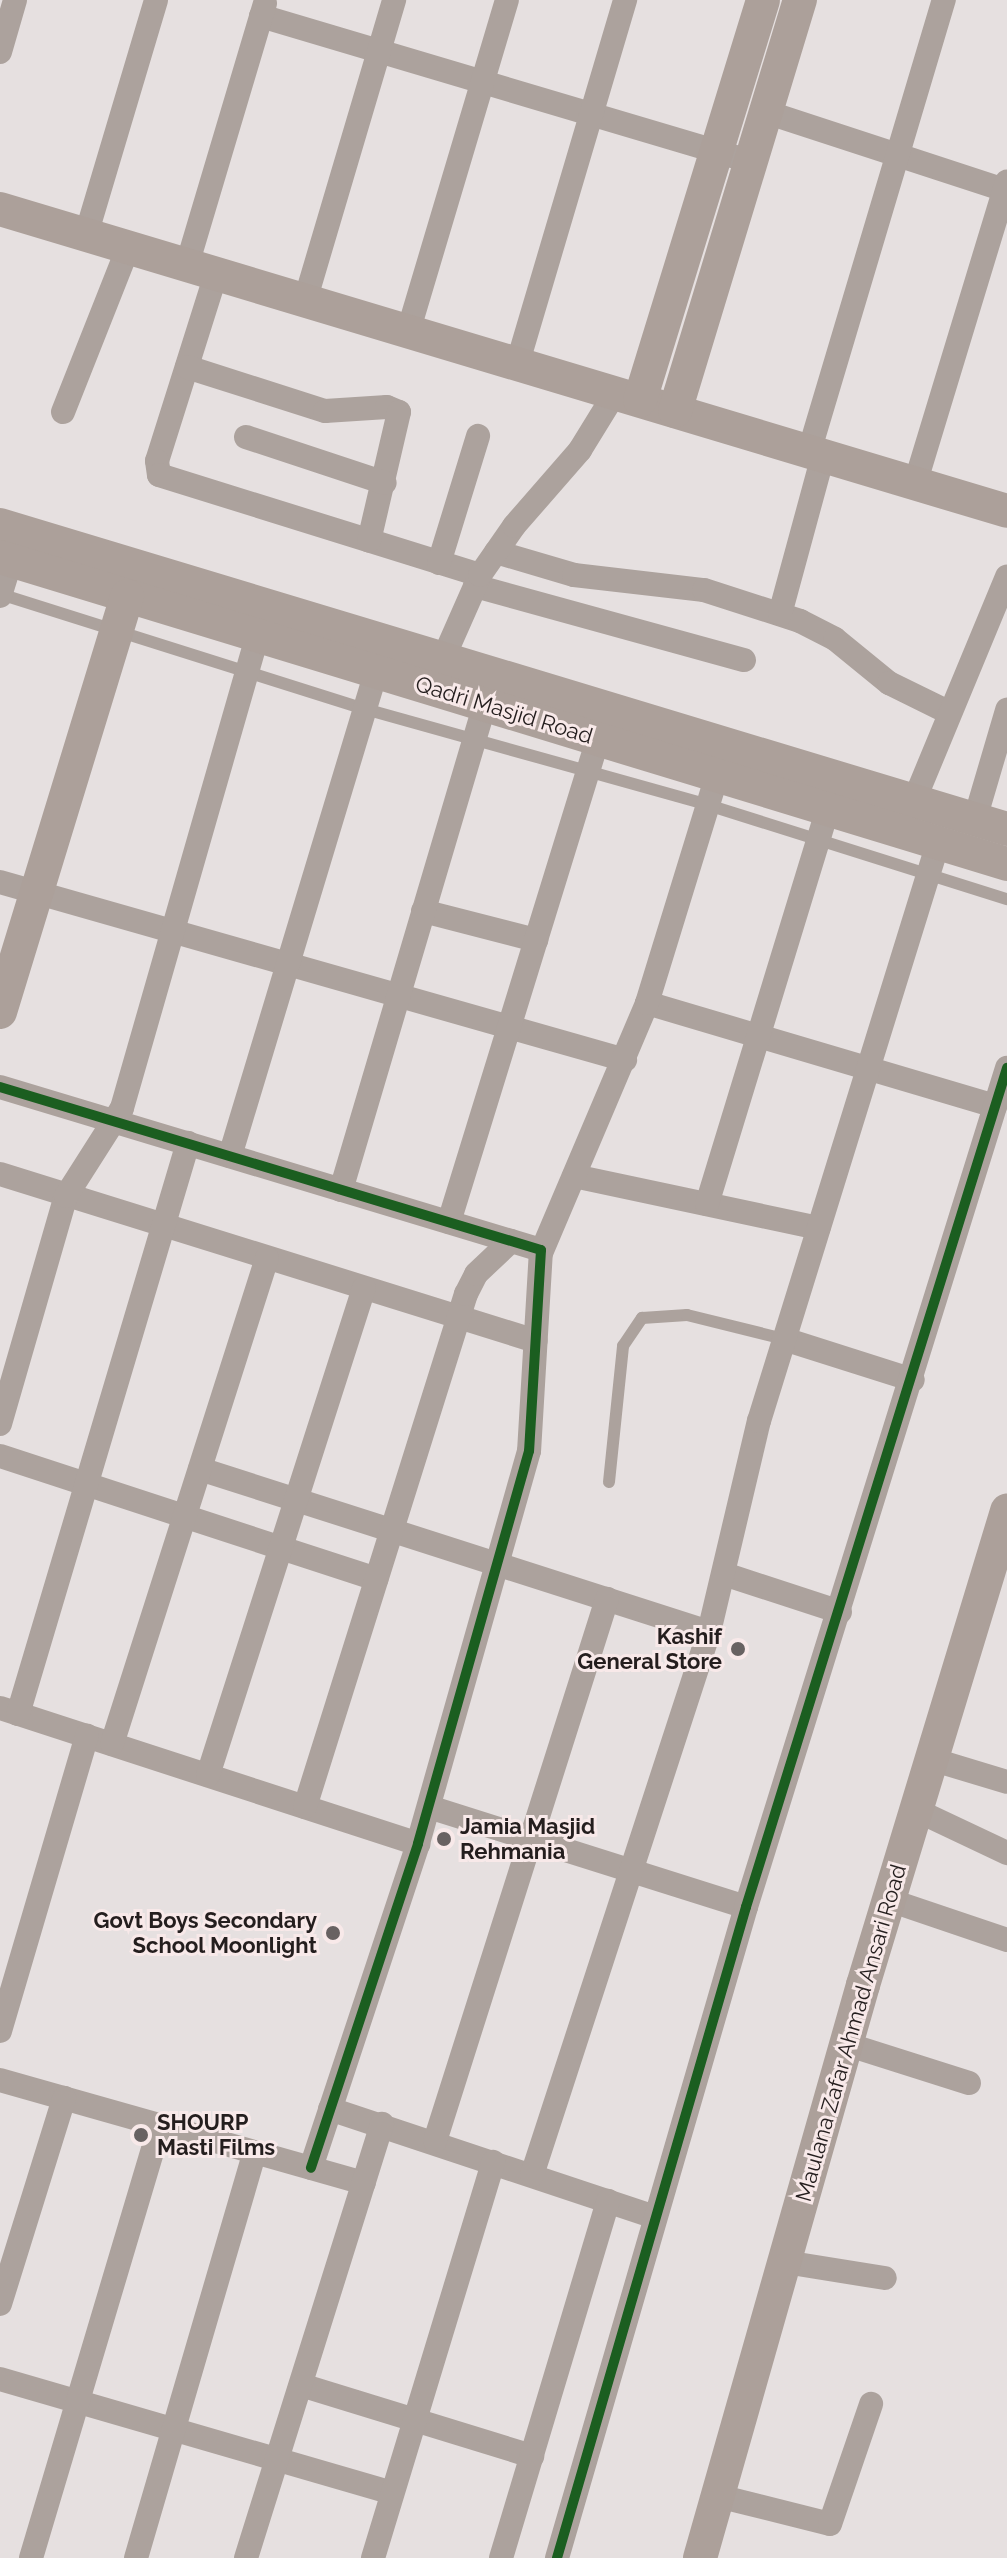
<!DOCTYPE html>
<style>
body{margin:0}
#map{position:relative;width:1007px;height:2558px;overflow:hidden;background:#e6e0e0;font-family:Raleway,sans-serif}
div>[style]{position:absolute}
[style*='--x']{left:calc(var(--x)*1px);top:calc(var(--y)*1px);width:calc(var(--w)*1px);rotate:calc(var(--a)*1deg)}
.lane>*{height:12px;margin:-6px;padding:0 6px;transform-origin:6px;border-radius:6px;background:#aca29d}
.street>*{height:24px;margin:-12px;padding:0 12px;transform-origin:12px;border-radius:12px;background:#aca29d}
.secondary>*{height:34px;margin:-17px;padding:0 17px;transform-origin:17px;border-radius:17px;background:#aca09a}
.cycleway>*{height:10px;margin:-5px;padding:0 5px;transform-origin:5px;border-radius:5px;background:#1b5e20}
.dots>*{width:22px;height:22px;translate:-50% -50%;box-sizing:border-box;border:4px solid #f8e9e9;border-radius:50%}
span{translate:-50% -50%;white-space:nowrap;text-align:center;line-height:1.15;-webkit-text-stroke:6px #f8e9e9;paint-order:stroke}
.street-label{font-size:22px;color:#241e1e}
.poi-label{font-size:22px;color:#241e1e;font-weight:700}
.right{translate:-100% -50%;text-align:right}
.left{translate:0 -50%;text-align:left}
</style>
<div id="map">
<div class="lane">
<div style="--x:0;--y:594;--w:383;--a:17.5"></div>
<div style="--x:365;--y:709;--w:356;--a:15.6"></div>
<div style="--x:708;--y:805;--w:313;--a:17.5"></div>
<div style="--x:609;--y:1482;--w:137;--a:-84.1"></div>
<div style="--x:623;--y:1346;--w:34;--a:-56"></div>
<div style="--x:642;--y:1318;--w:45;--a:-3.8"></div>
<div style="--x:687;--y:1315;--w:100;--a:13.9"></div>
</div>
<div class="street">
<div style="--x:261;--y:16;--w:509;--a:16.55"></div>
<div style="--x:0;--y:52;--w:54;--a:-73.9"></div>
<div style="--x:766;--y:112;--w:254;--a:18.1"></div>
<div style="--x:86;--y:235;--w:245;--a:-73.4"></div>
<div style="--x:187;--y:265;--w:273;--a:-73.4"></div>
<div style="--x:216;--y:274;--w:196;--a:107.5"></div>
<div style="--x:157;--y:461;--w:14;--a:82"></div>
<div style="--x:159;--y:475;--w:336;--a:17.3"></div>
<div style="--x:305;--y:301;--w:314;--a:-73.5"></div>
<div style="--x:408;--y:332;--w:346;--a:-73.4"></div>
<div style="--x:517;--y:365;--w:381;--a:-73.5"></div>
<div style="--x:187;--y:367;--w:145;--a:17.7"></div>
<div style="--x:325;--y:411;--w:62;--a:-3.7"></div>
<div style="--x:387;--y:407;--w:13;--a:23"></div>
<div style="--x:399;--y:412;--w:132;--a:103.1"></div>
<div style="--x:63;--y:412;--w:176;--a:-68.4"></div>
<div style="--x:246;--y:437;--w:146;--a:18.3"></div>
<div style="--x:809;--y:452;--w:472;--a:-73.4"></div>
<div style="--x:915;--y:484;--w:316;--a:-73.1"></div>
<div style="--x:496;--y:552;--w:81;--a:16.4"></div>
<div style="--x:574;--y:575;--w:131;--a:6.6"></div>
<div style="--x:704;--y:590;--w:101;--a:17.9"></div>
<div style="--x:800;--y:621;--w:39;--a:27"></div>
<div style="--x:835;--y:639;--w:70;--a:39.2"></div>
<div style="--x:889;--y:683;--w:66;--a:26.2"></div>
<div style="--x:439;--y:563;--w:133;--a:-72.9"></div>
<div style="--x:475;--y:586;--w:279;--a:15.4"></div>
<div style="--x:0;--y:596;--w:38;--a:-73"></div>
<div style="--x:780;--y:614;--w:164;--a:-74.8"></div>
<div style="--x:443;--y:659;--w:92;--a:-66.2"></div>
<div style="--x:480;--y:575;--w:60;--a:-55.2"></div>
<div style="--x:514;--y:526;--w:101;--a:-49"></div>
<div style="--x:580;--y:450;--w:67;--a:-58.4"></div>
<div style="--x:914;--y:801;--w:243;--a:-67.5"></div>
<div style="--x:975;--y:819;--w:114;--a:-73.6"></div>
<div style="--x:0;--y:882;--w:650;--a:15.9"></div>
<div style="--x:423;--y:911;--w:117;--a:14.4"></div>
<div style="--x:647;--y:1003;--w:363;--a:16.5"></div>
<div style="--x:0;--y:1087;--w:565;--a:16.77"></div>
<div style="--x:541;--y:1250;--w:201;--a:93.4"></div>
<div style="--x:529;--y:1451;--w:408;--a:105.8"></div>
<div style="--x:418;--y:1844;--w:341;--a:108.3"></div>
<div style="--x:230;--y:1156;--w:506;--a:-73.21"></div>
<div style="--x:0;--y:1174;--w:561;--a:17.31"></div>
<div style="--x:574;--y:1176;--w:250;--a:12"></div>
<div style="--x:341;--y:1190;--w:507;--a:-73.5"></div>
<div style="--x:707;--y:1204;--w:413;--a:-73"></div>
<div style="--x:449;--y:1222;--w:505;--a:-72.86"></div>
<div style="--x:541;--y:1253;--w:272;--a:-67"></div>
<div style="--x:647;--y:1003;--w:238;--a:-72.9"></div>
<div style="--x:784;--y:1339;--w:135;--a:17.6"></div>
<div style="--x:0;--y:1424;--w:237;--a:-73.9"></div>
<div style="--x:66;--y:1196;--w:104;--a:-57.5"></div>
<div style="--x:122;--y:1108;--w:492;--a:-74"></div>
<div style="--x:0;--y:1456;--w:396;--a:18.1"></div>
<div style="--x:200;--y:1469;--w:534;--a:17.76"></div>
<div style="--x:724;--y:1574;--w:122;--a:18.1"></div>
<div style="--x:0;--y:1708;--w:440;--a:18"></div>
<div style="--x:18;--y:1714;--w:596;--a:-73.42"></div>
<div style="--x:112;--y:1744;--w:510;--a:-72.31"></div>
<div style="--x:931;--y:1759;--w:79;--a:16.8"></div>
<div style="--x:208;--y:1775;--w:511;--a:-72.24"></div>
<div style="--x:305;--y:1807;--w:538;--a:-72.58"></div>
<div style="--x:466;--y:1294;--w:22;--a:-63"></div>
<div style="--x:476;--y:1274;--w:48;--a:-43.3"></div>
<div style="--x:429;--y:1807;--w:332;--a:17.5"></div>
<div style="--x:916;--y:1810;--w:101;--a:25.3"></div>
<div style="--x:889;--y:1900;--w:125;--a:18.7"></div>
<div style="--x:0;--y:2031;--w:308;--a:-73.6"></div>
<div style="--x:846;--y:2044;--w:129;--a:17.6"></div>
<div style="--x:0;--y:2080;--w:378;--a:15.8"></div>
<div style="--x:330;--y:2109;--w:342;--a:18.4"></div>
<div style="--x:435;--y:2141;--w:569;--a:-72.39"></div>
<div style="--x:532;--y:2175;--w:571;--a:-71.95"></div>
<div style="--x:709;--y:1632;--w:217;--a:-76.7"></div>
<div style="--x:759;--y:1421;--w:605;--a:-72.79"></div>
<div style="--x:785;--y:2262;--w:101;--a:9.1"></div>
<div style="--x:0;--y:2304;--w:216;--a:-72.7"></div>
<div style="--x:0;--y:2379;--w:408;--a:16.2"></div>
<div style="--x:301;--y:2385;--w:242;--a:17.1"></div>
<div style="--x:718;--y:2496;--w:115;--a:14"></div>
<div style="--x:830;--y:2524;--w:127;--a:-71.1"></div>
<div style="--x:31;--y:2558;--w:452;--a:-73.4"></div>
<div style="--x:136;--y:2558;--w:423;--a:-73.7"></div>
<div style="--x:246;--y:2558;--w:455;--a:-72.6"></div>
<div style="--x:373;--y:2558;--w:414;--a:-73.1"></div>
<div style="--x:501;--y:2558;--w:373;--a:-73.3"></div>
<div style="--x:557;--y:2558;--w:678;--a:-73.81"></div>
<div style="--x:746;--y:1907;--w:879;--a:-72.72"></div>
</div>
<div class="secondary">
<div style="--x:0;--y:209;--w:1051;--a:16.69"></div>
<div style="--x:640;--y:400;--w:418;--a:-72.9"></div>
<div style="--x:675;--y:411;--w:430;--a:-73.1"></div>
<div style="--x:0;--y:525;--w:1052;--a:16.8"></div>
<div style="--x:0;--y:557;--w:1053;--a:16.95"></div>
<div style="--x:0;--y:1012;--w:435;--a:-73"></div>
<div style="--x:700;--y:2558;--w:596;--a:-74.12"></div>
<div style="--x:863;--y:1985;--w:496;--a:-73.1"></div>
</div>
<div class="cycleway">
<div style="--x:0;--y:1087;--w:565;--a:16.77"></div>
<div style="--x:541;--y:1250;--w:201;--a:93.4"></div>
<div style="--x:529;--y:1451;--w:408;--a:105.8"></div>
<div style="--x:418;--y:1844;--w:341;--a:108.3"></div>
<div style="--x:557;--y:2558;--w:678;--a:-73.81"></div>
<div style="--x:746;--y:1907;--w:879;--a:-72.72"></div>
</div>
<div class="dots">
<div style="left:738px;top:1649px;background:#686262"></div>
<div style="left:444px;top:1839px;background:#686262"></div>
<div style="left:333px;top:1933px;background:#686262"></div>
<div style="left:141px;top:2135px;background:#686262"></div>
</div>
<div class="street-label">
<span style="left:504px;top:710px;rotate:17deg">Qadri Masjid Road</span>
<span style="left:851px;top:2033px;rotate:-74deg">Maulana Zafar Ahmad Ansari Road</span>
</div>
<div class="poi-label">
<span class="right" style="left:722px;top:1649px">Kashif<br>General Store</span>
<span class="left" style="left:460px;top:1839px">Jamia Masjid<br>Rehmania</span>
<span class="right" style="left:317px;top:1933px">Govt Boys Secondary<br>School Moonlight</span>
<span class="left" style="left:157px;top:2135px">SHOURP<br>Masti Films</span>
</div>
</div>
